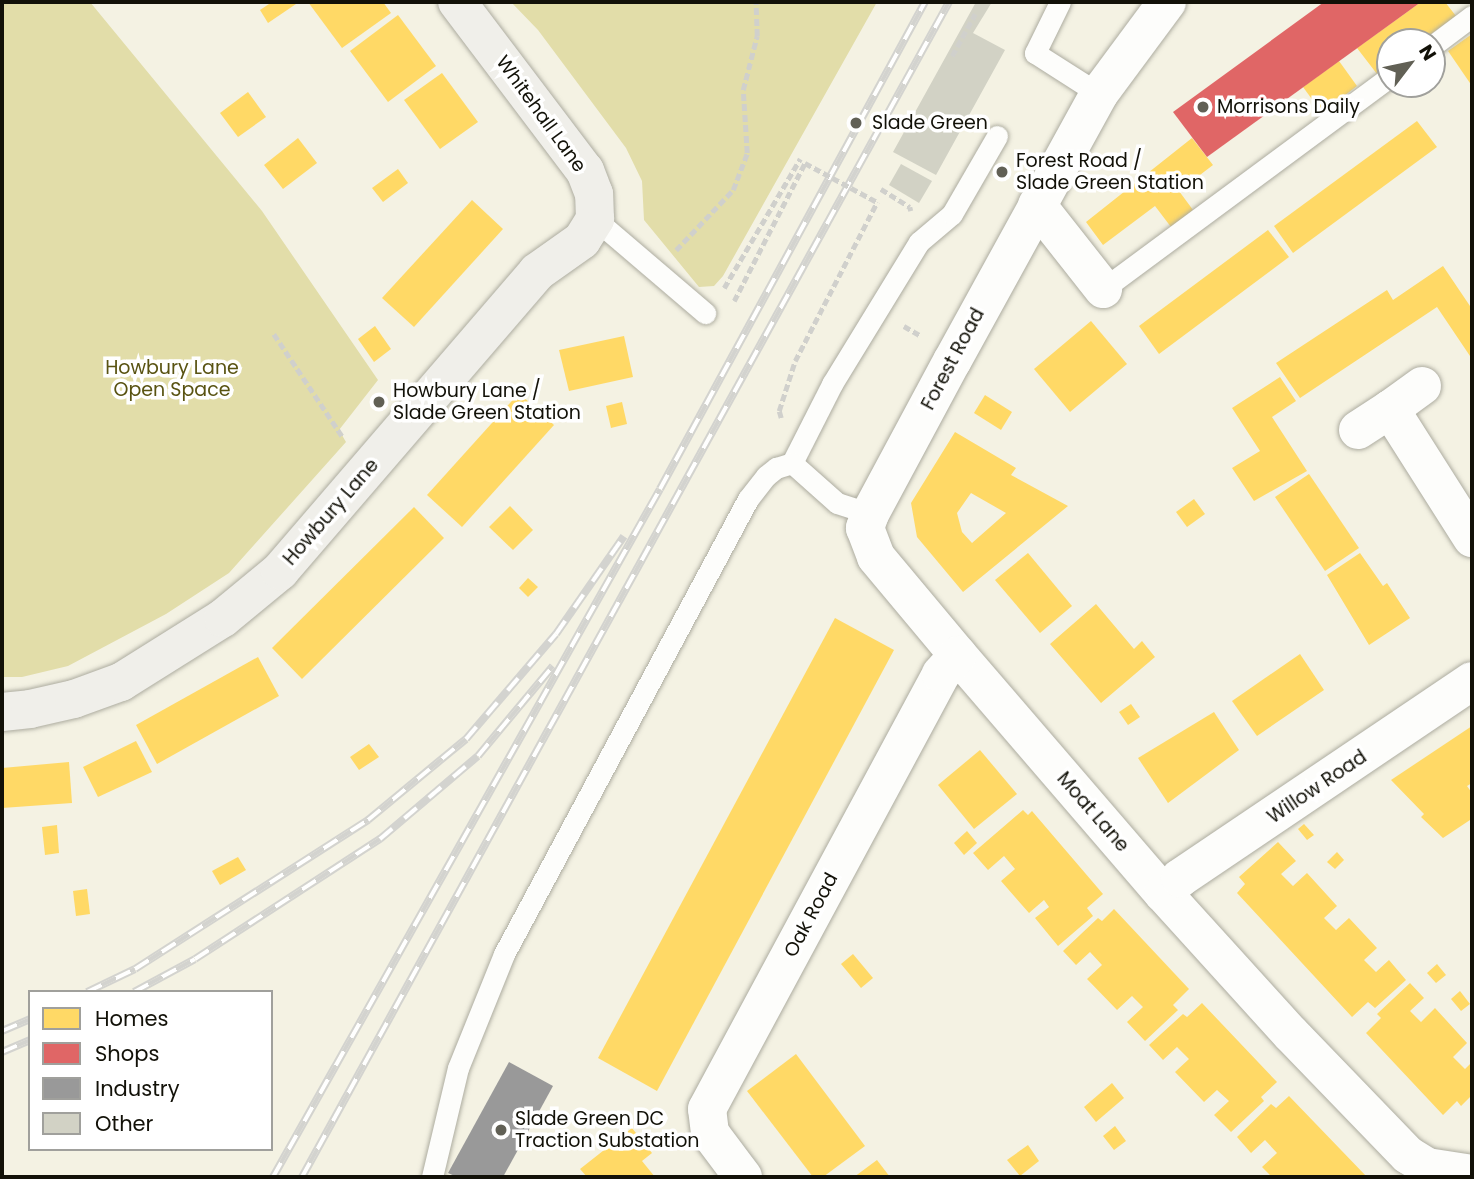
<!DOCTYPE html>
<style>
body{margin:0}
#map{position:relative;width:1474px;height:1179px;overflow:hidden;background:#f4f2e3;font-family:Poppins,sans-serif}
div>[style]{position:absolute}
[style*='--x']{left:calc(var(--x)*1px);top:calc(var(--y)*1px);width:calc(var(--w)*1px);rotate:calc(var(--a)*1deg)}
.green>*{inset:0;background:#e2dda9}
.homes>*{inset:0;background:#ffd966}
.shops>*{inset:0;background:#e06666}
.industry>*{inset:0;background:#999}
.building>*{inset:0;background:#d2d2c5}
.path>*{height:4.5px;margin-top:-2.25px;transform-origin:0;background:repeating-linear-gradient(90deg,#d0d0cc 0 7px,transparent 0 10.5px)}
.roads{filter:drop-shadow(0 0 2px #adaca0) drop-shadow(0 0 2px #adaca0)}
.lane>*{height:21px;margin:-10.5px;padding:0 10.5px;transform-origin:10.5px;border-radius:10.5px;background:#fdfdfb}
.street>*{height:38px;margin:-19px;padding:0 19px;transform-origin:19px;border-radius:19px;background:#fdfdfb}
.secondary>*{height:38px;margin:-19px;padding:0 19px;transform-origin:19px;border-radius:19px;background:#f0efea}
.rail>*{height:8px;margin-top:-4px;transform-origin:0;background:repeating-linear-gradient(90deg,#fff 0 16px,#d3d3cf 0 32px);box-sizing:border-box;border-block:2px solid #d3d3cf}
.path-bridge>*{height:4.5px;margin-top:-2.25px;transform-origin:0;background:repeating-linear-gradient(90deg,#d0d0cc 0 7px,transparent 0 10.5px)}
.dots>*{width:19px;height:19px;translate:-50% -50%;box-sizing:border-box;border:4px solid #fff;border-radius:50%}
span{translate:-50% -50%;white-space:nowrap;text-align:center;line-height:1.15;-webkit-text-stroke:7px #fff;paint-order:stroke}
.poi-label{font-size:19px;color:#121108}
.left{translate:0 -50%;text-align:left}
.street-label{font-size:19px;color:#121108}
.park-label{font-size:19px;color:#595312}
.frame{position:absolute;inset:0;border:4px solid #121108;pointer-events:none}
.legend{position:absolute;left:28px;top:990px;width:245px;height:161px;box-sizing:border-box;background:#fff;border:2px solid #a0a09c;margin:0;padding:9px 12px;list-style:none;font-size:21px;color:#121108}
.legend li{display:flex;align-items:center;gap:14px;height:35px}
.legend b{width:35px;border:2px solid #a0a09c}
.north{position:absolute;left:1376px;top:28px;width:70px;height:70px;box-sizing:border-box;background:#fff;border:2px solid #a0a09c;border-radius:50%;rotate:58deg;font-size:19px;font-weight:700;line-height:28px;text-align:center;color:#121108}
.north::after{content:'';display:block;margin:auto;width:24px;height:32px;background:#616055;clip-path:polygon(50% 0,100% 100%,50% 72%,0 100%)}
</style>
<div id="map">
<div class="green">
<div style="clip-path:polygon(2px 2px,90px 2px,262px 211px,378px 380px,339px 430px,346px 442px,229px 573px,166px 614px,68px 666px,22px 677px,2px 677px)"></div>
<div style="clip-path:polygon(511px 2px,877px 2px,723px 276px,714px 286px,699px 287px,644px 220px,642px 181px,626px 148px,538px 30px)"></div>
</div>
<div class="homes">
<div style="clip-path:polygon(272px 2px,294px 2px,296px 4px,268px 23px,260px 10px)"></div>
<div style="clip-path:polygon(308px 2px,383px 2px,391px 13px,342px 48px)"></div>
<div style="clip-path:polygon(1421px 2px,1445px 2px,1456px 16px,1420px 42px,1390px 42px,1390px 64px,1377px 74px,1357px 48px)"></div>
<div style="clip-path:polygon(398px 15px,436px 66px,388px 102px,350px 51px)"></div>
<div style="clip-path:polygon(1472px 34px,1472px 86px,1448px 51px)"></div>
<div style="clip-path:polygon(1339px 61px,1357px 86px,1322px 113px,1303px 87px)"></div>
<div style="clip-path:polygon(442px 73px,478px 122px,440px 149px,404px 100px)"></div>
<div style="clip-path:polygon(248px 92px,266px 117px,238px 137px,220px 113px)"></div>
<div style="clip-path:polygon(1417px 121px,1437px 147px,1293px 253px,1274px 226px)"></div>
<div style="clip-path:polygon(298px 138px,317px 163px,283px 189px,264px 165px)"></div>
<div style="clip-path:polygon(1192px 138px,1213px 165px,1179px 191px,1193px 210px,1171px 227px,1155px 206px,1103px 245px,1086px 222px)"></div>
<div style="clip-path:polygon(398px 169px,408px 183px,383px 202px,372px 188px)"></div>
<div style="clip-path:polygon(472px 200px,503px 229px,414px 327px,382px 298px)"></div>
<div style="clip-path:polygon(1268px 230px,1289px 257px,1159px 354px,1139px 326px)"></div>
<div style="clip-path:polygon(1443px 266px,1470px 306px,1472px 305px,1472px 359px,1437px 307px,1300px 398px,1276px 363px,1387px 290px,1393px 300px)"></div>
<div style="clip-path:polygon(1091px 321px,1127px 364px,1070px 412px,1034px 369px)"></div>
<div style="clip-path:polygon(375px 326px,391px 349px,374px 362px,358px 339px)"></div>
<div style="clip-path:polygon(624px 336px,633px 377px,569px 391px,559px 350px)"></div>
<div style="clip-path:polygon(1280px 377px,1296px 401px,1272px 417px,1307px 471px,1254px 501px,1232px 468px,1260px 451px,1232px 408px)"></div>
<div style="clip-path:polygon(519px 393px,554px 425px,462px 527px,427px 495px)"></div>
<div style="clip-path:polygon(985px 395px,1012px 412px,1001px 430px,974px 413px)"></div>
<div style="clip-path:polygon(622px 402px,627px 424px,611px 428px,606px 406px)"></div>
<div style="clip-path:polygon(evenodd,955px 432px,1016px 468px,1011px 475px,1068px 506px,963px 592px,917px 537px,911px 503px,955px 432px,971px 493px,1006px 513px,972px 543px,962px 532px,957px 513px,971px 493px)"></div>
<div style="clip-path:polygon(1309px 474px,1359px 548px,1325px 571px,1275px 497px)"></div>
<div style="clip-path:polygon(1194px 499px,1205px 514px,1187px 527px,1176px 512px)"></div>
<div style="clip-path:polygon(510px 506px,533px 530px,513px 550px,489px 527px)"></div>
<div style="clip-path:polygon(414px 507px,444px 538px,302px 679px,272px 648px)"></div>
<div style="clip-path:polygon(1028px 553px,1072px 606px,1040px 633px,995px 580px)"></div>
<div style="clip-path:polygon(1360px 553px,1383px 586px,1387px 583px,1410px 618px,1369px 645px,1327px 575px)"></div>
<div style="clip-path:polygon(528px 578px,538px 587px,528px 597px,519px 588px)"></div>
<div style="clip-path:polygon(1096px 604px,1134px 649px,1142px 641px,1155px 657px,1101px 703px,1050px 644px)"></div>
<div style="clip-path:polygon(835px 618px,894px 650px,657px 1091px,598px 1058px)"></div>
<div style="clip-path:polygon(1300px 654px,1324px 690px,1257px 736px,1232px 701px)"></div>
<div style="clip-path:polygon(258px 657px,279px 696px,157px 764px,136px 725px)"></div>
<div style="clip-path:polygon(1131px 704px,1140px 717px,1128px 725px,1119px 712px)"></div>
<div style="clip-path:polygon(1214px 712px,1239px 750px,1168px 803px,1138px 758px)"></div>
<div style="clip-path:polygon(1472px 726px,1472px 783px,1467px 786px,1472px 793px,1472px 824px,1470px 820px,1443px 838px,1421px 817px,1424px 814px,1391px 780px)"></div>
<div style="clip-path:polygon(136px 741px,152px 772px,98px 797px,83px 767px)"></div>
<div style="clip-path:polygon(369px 744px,379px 757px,359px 770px,350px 757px)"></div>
<div style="clip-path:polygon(980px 750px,1017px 794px,974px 829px,938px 785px)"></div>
<div style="clip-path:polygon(69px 762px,72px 803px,2px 808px,2px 768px)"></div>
<div style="clip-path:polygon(1023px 810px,1028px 815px,1032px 811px,1103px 894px,1087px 908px,1093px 916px,1058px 946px,1035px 918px,1049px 907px,1044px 900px,1029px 913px,1001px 881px,1015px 869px,1004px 856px,988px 870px,973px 853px)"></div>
<div style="clip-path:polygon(1304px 824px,1314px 835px,1307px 840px,1298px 829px)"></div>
<div style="clip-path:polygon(57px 825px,59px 853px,45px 855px,42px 827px)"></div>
<div style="clip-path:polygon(967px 831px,977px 843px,964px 855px,954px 843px)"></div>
<div style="clip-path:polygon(1278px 842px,1296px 861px,1281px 874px,1293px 886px,1307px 873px,1337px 906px,1324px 918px,1336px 930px,1349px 918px,1377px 948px,1364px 960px,1376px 972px,1389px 960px,1406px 980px,1375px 1008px,1368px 1002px,1352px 1017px,1237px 893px,1245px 884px,1239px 877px)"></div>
<div style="clip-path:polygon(1337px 852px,1344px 860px,1335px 869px,1327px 862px)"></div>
<div style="clip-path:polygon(238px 857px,246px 870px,220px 885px,212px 871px)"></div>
<div style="clip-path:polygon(87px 889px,90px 914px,76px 916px,73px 891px)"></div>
<div style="clip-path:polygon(1114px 909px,1189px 989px,1173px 1005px,1178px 1010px,1145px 1041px,1127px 1022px,1143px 1007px,1132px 996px,1117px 1010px,1087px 979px,1102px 965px,1090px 952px,1076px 965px,1063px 951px,1098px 918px,1102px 921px)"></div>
<div style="clip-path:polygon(853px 954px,873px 978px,861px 988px,841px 964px)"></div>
<div style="clip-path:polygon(1437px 964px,1446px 975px,1436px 983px,1427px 973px)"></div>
<div style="clip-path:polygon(1410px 983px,1424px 998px,1410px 1011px,1421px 1022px,1435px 1008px,1467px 1043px,1453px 1057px,1465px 1069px,1472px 1062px,1472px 1095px,1461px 1106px,1457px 1101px,1443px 1115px,1366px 1033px,1381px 1018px,1377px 1014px)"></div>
<div style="clip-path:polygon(1460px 991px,1470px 1004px,1461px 1011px,1451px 999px)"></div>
<div style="clip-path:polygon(1202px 1003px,1277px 1082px,1261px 1097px,1264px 1101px,1231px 1132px,1214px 1115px,1229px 1101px,1217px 1090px,1204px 1102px,1175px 1072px,1189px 1059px,1177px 1047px,1163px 1060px,1149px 1045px,1183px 1014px,1187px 1017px)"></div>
<div style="clip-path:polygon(796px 1054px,865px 1146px,823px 1177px,813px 1177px,747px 1091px)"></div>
<div style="clip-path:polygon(1112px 1083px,1124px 1098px,1096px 1122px,1084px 1107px)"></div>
<div style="clip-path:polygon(1289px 1096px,1367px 1177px,1272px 1177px,1262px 1167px,1277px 1153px,1265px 1140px,1251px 1153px,1237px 1137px,1271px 1104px,1276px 1108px)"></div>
<div style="clip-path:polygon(1115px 1126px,1126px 1141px,1114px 1150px,1103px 1136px)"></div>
<div style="clip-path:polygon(632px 1128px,652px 1153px,642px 1161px,655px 1177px,587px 1177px,580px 1169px)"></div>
<div style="clip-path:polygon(1028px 1145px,1039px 1161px,1020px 1176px,1007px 1160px)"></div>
<div style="clip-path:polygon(877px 1160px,890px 1177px,854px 1177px)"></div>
</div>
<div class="shops">
<div style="clip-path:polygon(1324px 2px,1421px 2px,1207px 157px,1173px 112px)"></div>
</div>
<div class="industry">
<div style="clip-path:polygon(509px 1062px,553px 1086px,503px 1177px,457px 1177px,448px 1173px)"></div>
</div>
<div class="building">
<div style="clip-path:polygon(976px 2px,992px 2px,973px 33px,1005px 50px,936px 175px,893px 152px)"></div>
<div style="clip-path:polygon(901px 164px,932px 181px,919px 203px,889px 185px)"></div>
</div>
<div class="path">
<div style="--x:952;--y:56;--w:48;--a:-61.3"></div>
<div style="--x:881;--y:189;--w:34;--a:32"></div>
<div style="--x:910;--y:207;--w:4;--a:76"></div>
<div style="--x:676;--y:250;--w:83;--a:-46.5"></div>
<div style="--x:733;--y:190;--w:40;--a:-69"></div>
<div style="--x:747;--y:153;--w:63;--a:-93.6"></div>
<div style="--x:743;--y:90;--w:56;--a:-75.5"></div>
<div style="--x:757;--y:36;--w:34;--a:-92"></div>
<div style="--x:724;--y:288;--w:150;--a:-59.5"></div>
<div style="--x:734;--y:301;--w:155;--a:-62.8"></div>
<div style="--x:904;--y:326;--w:20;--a:30"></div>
<div style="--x:274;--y:334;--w:126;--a:56.3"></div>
<div style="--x:781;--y:418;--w:7;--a:-106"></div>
<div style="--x:779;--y:411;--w:52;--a:-72.3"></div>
<div style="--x:795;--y:361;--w:179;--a:-62.7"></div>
</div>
<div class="roads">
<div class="lane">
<div style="--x:1060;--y:2;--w:57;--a:116.1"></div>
<div style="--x:1035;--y:53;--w:76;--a:32.6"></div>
<div style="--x:1432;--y:46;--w:50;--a:-36.9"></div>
<div style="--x:595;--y:219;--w:145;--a:40.5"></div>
<div style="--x:1103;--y:289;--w:357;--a:-36.5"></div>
<div style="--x:792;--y:463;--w:89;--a:-63.1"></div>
<div style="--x:832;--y:384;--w:167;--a:-58.5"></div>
<div style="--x:919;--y:242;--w:43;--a:-40.3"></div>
<div style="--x:952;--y:214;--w:90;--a:-60"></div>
<div style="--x:432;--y:1177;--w:112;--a:-76.6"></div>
<div style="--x:458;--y:1068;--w:123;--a:-68"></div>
<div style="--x:504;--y:954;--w:516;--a:-61.8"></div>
<div style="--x:748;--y:499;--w:29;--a:-52"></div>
<div style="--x:766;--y:476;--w:13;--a:-39"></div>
<div style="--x:776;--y:468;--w:17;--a:-17"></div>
<div style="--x:792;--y:463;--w:60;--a:41.6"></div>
<div style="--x:837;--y:503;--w:35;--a:18"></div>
</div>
<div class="street">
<div style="--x:1167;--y:2;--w:114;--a:126.5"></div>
<div style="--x:1099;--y:94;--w:305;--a:118.8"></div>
<div style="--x:952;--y:361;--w:174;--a:118.2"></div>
<div style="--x:870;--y:514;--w:15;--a:110"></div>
<div style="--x:865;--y:528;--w:31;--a:69"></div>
<div style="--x:876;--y:557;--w:128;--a:50.1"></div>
<div style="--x:958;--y:655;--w:314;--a:49.3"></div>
<div style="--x:1163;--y:893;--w:190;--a:47.8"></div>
<div style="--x:1291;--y:1034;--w:168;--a:46"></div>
<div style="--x:1408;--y:1155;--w:22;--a:32"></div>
<div style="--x:1427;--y:1167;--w:46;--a:8.8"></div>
<div style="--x:1037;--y:205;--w:107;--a:51.8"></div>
<div style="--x:1422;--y:386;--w:39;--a:144"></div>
<div style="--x:1390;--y:409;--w:153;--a:57.6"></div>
<div style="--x:1358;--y:430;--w:38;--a:-33"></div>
<div style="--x:1163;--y:893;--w:23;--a:-41"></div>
<div style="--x:1180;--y:878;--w:352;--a:-34"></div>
<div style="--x:743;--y:1177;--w:55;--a:-126.9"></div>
<div style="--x:710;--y:1133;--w:24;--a:-97"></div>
<div style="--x:707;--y:1109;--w:494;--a:-61.7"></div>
<div style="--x:941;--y:674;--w:25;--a:-48"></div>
</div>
<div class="secondary">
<div style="--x:2;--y:712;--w:28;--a:-6"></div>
<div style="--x:30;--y:709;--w:45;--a:-12.8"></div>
<div style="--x:74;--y:699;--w:50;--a:-19.9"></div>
<div style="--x:121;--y:682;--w:120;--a:-32.1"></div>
<div style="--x:223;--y:618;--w:74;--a:-39.5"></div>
<div style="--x:280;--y:571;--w:394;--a:-49.3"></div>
<div style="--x:537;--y:272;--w:55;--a:-35.4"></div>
<div style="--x:582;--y:240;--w:25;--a:-58"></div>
<div style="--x:595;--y:219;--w:25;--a:-92"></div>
<div style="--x:594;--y:194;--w:25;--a:-111"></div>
<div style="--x:585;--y:171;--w:212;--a:-127.1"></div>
</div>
</div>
<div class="rail">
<div style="--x:87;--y:992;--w:53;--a:-25.6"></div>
<div style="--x:135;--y:969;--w:277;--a:-32.6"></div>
<div style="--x:368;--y:820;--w:127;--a:-39.6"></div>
<div style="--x:466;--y:739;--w:138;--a:-49.4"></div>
<div style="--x:556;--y:634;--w:119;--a:-55.2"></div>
<div style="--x:134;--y:992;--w:69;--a:-28.4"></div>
<div style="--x:195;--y:959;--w:221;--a:-33"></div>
<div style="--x:380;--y:839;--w:128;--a:-40.3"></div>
<div style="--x:478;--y:756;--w:117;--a:-50.2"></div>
<div style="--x:2;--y:1031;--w:30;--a:-23"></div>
<div style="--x:2;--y:1052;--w:30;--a:-23"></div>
<div style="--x:273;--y:1177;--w:789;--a:-60.64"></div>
<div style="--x:660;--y:489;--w:554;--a:-61.45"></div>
<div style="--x:302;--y:1177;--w:1341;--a:-61.16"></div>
</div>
<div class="path-bridge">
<div style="--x:805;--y:163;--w:82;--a:28.4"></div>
</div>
<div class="dots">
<div style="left:1203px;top:107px;background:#616055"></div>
<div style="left:856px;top:123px;background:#616055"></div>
<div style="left:1002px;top:172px;background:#616055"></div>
<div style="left:379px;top:402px;background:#616055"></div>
<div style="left:501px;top:1130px;background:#616055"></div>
</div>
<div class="poi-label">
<span class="left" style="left:1217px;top:107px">Morrisons Daily</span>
<span class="left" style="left:872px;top:123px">Slade Green</span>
<span class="left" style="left:1016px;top:172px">Forest Road /<br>Slade Green Station</span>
<span class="left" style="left:393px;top:402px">Howbury Lane /<br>Slade Green Station</span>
<span class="left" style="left:515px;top:1130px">Slade Green DC<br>Traction Substation</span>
</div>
<div class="street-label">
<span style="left:541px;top:114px;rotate:54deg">Whitehall Lane</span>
<span style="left:953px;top:359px;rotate:-62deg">Forest Road</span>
<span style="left:331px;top:512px;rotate:-49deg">Howbury Lane</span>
<span style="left:1317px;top:787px;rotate:-34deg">Willow Road</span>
<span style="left:1093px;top:812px;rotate:49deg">Moat Lane</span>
<span style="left:811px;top:915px;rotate:-62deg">Oak Road</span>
</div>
<div class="park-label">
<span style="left:172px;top:379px">Howbury Lane<br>Open Space</span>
</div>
<div class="frame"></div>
<ul class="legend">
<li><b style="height:19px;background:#ffd966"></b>Homes</li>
<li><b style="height:19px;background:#e06666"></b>Shops</li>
<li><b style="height:19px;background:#999"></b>Industry</li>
<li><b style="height:19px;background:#d2d2c5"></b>Other</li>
</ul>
<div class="north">N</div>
</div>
